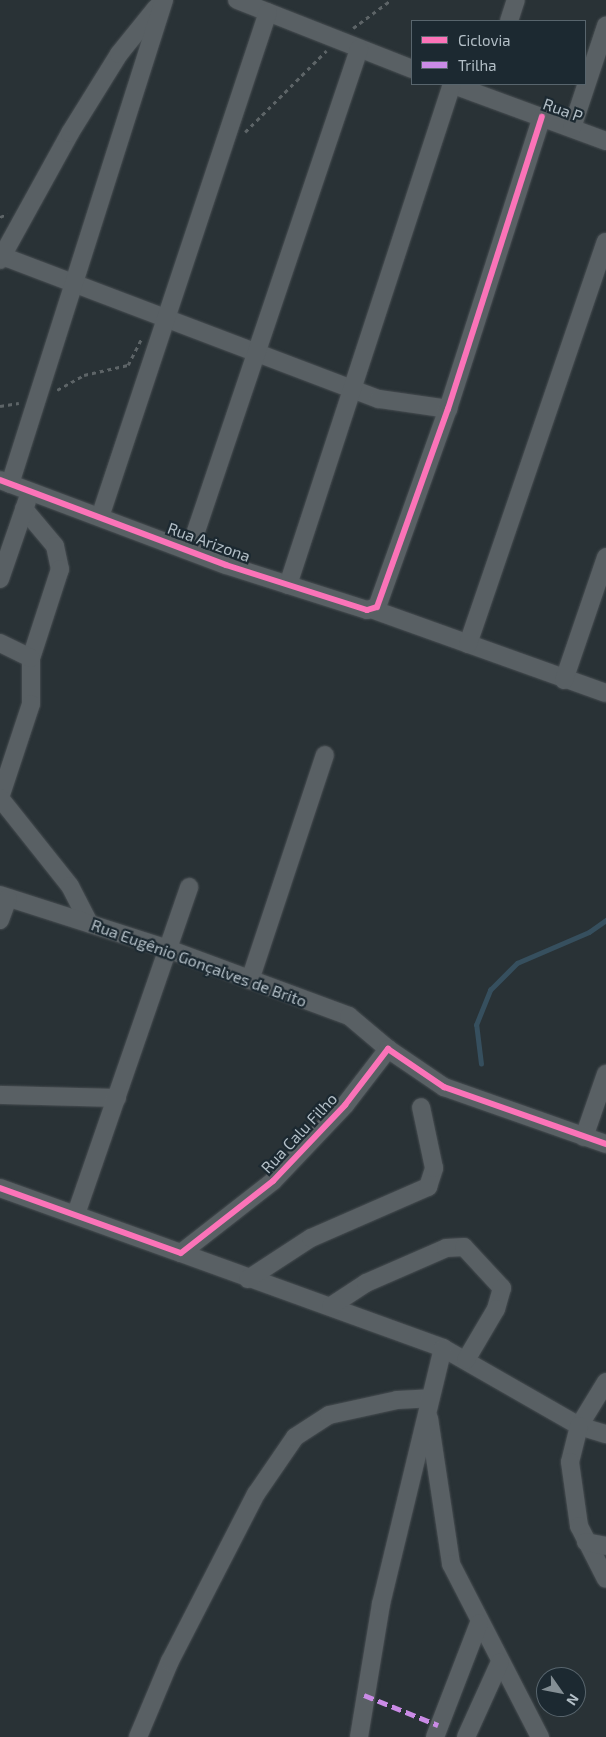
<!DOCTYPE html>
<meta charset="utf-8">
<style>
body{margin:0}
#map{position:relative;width:606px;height:1737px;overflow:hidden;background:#293236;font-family:"Exo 2",sans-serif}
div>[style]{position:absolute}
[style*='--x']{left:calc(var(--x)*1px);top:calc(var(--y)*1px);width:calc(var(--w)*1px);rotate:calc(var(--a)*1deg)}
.stream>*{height:4.5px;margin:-2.25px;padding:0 2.25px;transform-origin:2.25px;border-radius:2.25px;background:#364f5e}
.path>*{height:2.5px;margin-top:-1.25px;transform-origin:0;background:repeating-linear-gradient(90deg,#5d6467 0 4px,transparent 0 8px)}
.roads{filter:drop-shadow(0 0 1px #474d51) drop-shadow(0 0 1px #474d51)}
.minor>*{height:18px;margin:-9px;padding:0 9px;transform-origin:9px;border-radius:9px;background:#596064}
.quiet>*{height:5px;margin-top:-2.5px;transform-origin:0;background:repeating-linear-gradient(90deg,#ca8be6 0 10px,transparent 0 15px)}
.cycleway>*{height:6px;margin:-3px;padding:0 3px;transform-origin:3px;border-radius:3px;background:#fb73b8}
span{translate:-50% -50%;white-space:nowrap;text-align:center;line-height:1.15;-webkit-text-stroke:4.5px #1c2931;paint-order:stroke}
.street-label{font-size:16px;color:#b3bfc7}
.legend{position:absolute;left:411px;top:20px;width:175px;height:65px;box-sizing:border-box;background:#1c2931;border:1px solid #58656d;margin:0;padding:6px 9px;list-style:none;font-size:15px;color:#b3bfc7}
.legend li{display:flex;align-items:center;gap:10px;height:25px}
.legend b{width:25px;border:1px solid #58656d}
.north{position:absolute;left:536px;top:1667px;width:50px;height:50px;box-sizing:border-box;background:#1c2931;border:1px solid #58656d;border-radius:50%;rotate:123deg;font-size:14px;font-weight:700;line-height:20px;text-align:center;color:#b3bfc7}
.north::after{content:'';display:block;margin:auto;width:18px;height:22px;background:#838e94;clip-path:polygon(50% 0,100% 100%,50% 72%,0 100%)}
</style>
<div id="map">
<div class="stream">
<div style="--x:481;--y:1064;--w:39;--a:-97"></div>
<div style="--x:476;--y:1025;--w:38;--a:-68"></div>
<div style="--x:490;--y:990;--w:38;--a:-45"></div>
<div style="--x:517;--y:963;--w:78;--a:-23.3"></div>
<div style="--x:589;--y:932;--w:21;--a:-35"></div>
</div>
<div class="path">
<div style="--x:353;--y:28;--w:47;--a:-36.4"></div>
<div style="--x:245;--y:132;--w:115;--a:-45"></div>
<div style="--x:0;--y:217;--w:8;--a:-23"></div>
<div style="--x:57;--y:390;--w:31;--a:-29"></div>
<div style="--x:84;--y:375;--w:45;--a:-12.8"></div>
<div style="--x:128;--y:365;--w:30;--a:-63"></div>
<div style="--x:0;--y:406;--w:19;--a:-9"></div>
</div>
<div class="roads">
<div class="minor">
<div style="--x:237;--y:0;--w:188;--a:21.5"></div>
<div style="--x:509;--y:21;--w:22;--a:-72"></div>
<div style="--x:451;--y:84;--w:165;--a:20.2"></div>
<div style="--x:572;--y:128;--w:108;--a:-71.6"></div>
<div style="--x:2;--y:256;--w:403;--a:20.8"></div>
<div style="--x:379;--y:399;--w:70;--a:8.2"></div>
<div style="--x:0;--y:260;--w:145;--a:-61.1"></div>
<div style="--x:70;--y:133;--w:93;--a:-58.2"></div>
<div style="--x:119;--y:54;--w:59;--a:-51.2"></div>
<div style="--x:0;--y:480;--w:241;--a:20.6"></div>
<div style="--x:226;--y:565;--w:148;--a:17.7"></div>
<div style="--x:367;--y:610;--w:10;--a:-17"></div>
<div style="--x:377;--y:607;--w:210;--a:-70.3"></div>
<div style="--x:448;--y:409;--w:307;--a:-72.2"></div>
<div style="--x:10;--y:484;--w:508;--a:-72.35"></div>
<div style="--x:24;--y:509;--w:48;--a:50"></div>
<div style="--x:55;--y:546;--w:24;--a:78"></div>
<div style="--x:60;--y:569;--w:94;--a:108"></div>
<div style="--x:31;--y:658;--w:46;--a:90"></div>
<div style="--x:31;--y:704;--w:99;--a:108.3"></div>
<div style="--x:0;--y:798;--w:112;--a:51.5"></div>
<div style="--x:70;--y:886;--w:42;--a:62.8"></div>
<div style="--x:100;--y:517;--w:532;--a:-71.6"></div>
<div style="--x:190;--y:549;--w:528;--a:-71.32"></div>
<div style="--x:0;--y:579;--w:83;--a:-70.9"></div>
<div style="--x:288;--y:585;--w:527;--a:-71.87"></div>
<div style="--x:374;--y:610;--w:246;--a:19.7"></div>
<div style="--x:0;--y:643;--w:34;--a:26"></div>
<div style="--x:468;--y:644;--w:425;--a:-71.1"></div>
<div style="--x:564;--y:680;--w:130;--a:-71.1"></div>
<div style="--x:0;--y:895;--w:176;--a:17.8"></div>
<div style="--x:168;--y:949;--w:193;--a:20.3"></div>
<div style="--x:349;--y:1016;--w:51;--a:40.2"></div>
<div style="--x:0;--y:920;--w:23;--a:-70"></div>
<div style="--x:250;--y:980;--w:237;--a:-71.6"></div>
<div style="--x:0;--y:1095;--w:117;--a:1.5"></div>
<div style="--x:584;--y:1137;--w:67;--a:-70.8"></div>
<div style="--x:0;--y:1188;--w:192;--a:19.8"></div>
<div style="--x:181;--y:1253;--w:117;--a:-38"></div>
<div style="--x:273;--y:1181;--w:105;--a:-46.5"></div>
<div style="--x:345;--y:1105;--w:71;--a:-52.5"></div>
<div style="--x:388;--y:1049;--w:68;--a:34.2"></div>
<div style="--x:444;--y:1087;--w:172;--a:19.4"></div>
<div style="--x:76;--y:1214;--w:346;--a:-70.9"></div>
<div style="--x:181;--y:1253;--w:279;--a:19.9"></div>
<div style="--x:443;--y:1348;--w:157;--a:29.8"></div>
<div style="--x:579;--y:1426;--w:28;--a:17"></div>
<div style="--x:248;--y:1279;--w:75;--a:-33.1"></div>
<div style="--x:311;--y:1238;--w:128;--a:-23.6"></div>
<div style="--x:428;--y:1187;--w:20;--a:-72"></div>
<div style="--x:434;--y:1168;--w:62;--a:-102"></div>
<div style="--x:331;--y:1306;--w:42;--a:-33.3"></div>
<div style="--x:366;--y:1283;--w:87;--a:-23.6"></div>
<div style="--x:446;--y:1248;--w:18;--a:-3"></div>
<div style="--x:464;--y:1247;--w:56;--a:47.2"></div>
<div style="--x:502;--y:1288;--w:22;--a:106"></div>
<div style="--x:496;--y:1309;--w:59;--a:120.5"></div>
<div style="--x:606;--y:1382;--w:52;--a:121.5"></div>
<div style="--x:579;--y:1426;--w:37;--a:104"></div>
<div style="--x:570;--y:1462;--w:65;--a:82"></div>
<div style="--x:579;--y:1526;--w:59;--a:63"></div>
<div style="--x:429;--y:1418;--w:148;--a:81.4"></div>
<div style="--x:451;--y:1564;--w:195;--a:62.8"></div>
<div style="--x:586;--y:1542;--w:20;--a:11"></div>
<div style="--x:138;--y:1737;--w:82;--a:-67.2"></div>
<div style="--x:170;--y:1661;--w:188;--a:-62.8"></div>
<div style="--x:256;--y:1494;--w:69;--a:-55.6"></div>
<div style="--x:295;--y:1437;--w:40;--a:-32.9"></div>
<div style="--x:329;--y:1415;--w:70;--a:-12.4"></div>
<div style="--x:397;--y:1400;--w:33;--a:-3"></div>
<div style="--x:359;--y:1737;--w:135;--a:-80.6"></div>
<div style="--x:381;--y:1604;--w:263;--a:-76.4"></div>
<div style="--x:435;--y:1737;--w:122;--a:-68.9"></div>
<div style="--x:466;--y:1737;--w:82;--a:-65.6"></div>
</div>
</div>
<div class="quiet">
<div style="--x:364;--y:1695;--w:80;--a:22.1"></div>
</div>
<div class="cycleway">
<div style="--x:0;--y:480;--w:241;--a:20.6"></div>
<div style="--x:226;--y:565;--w:148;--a:17.7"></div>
<div style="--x:367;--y:610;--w:10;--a:-17"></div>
<div style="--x:377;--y:607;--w:210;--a:-70.3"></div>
<div style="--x:448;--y:409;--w:307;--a:-72.2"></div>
<div style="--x:0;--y:1188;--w:192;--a:19.8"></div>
<div style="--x:181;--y:1253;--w:117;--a:-38"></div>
<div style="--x:273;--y:1181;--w:105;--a:-46.5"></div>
<div style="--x:345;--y:1105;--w:71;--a:-52.5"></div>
<div style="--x:388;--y:1049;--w:68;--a:34.2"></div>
<div style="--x:444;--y:1087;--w:172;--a:19.4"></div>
</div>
<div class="street-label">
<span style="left:563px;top:110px;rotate:20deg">Rua P</span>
<span style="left:209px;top:542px;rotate:20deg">Rua Arizona</span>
<span style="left:199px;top:963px;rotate:20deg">Rua Eugênio Gonçalves de Brito</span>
<span style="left:299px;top:1133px;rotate:-47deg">Rua Calu Filho</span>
</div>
<ul class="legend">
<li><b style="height:6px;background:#fb73b8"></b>Ciclovia</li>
<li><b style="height:6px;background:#ca8be6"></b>Trilha</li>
</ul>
<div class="north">N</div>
</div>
